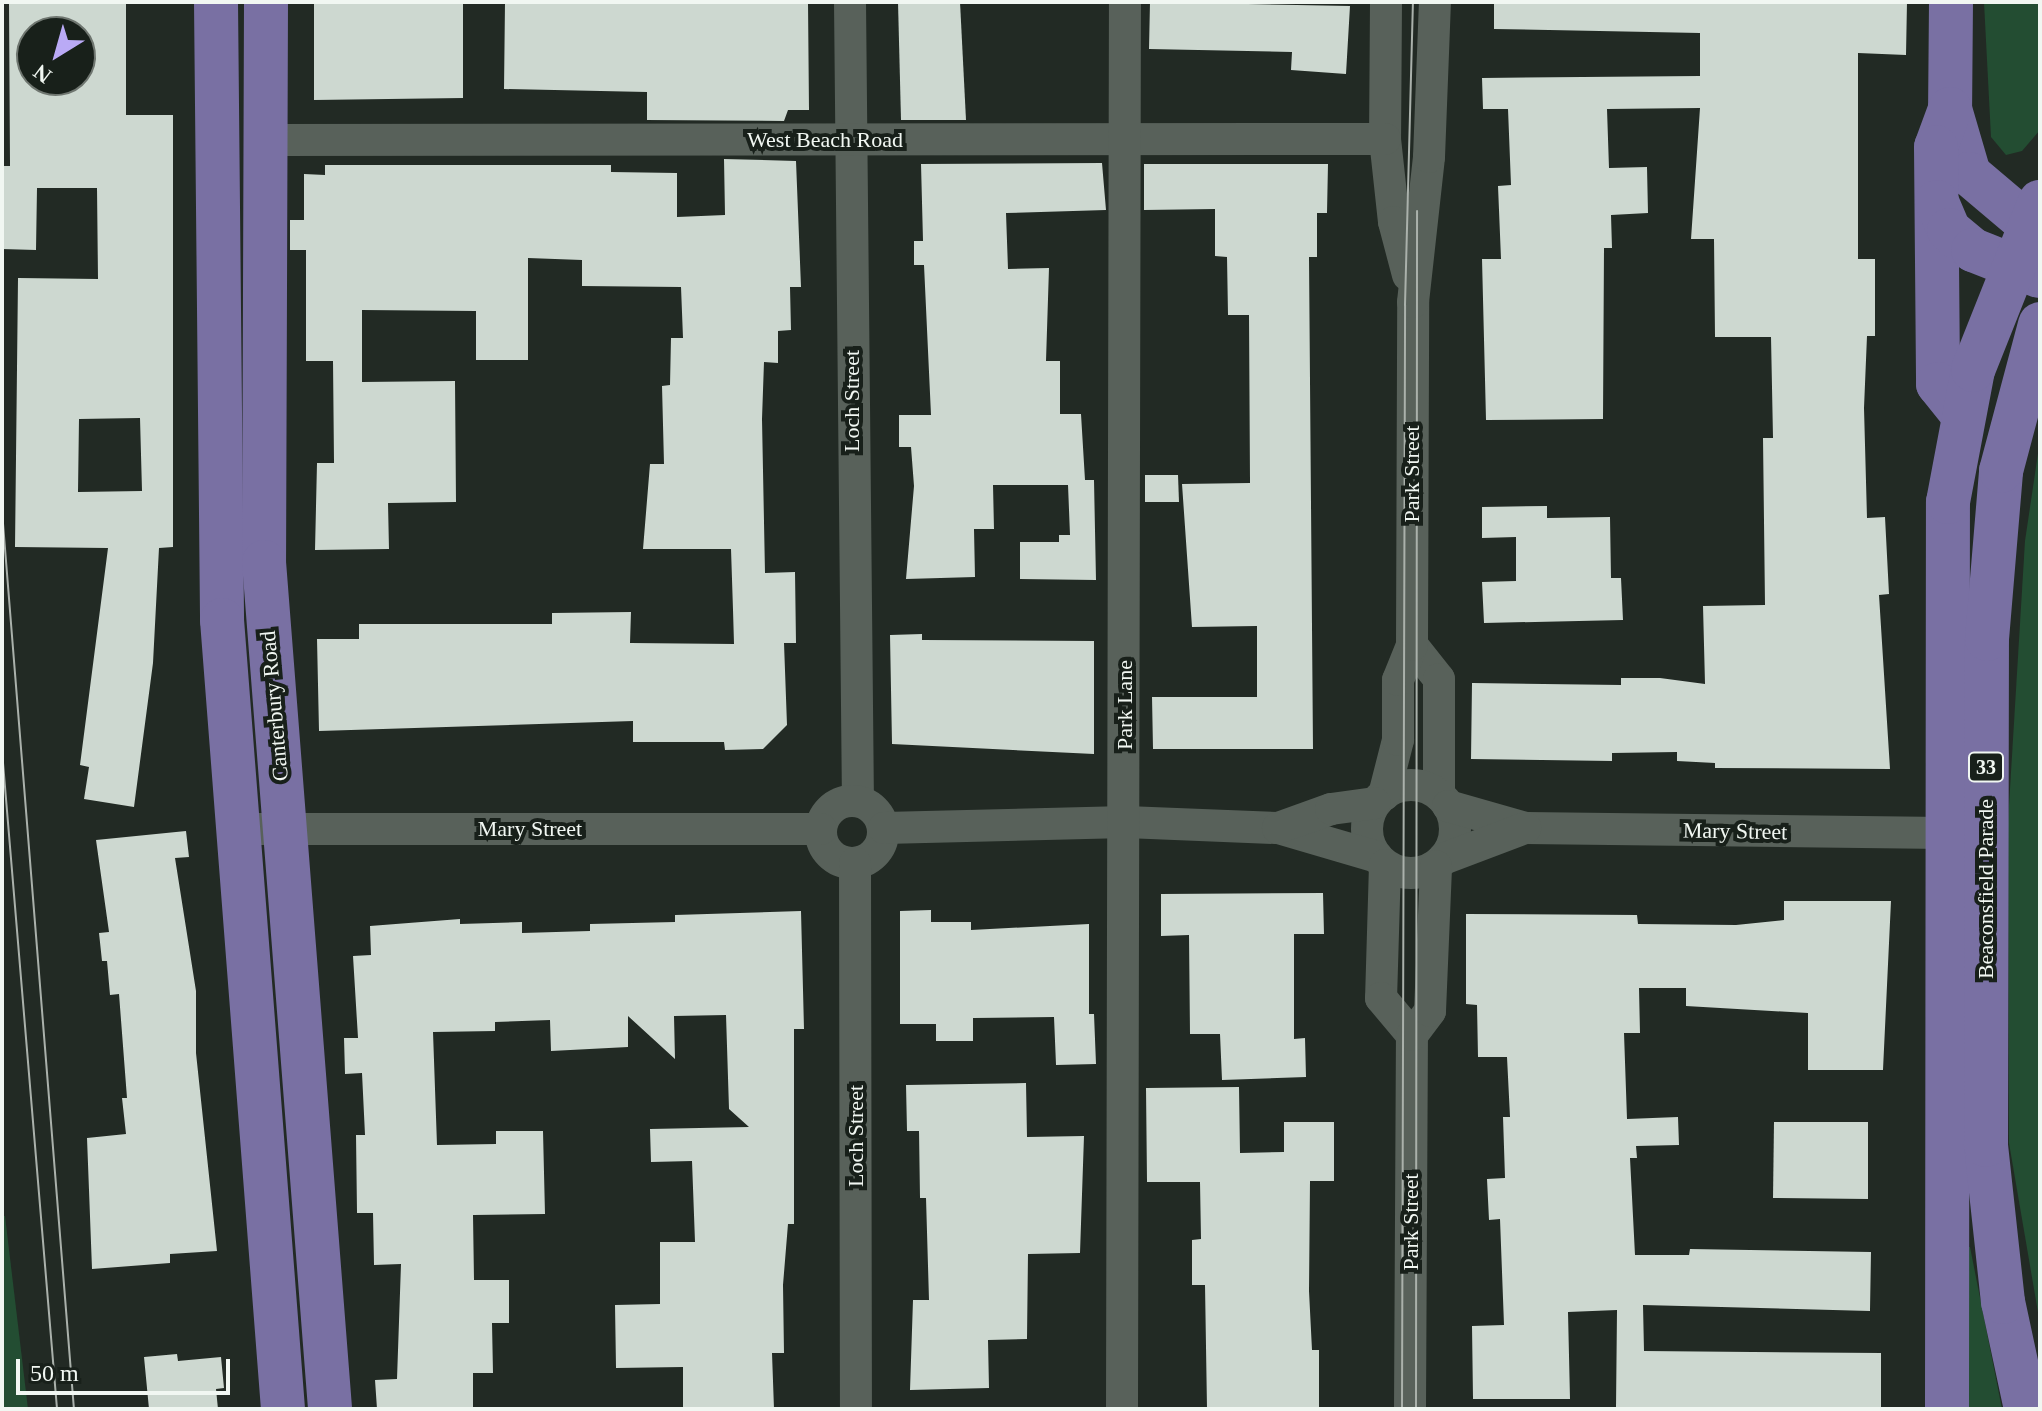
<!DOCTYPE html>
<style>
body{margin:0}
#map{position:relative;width:2042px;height:1411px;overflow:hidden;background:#222a24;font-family:Georgia,serif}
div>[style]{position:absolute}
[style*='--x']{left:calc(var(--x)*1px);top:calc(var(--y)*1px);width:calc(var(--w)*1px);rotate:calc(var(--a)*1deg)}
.green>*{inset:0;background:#234d32}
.building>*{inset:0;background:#cdd8d0}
.minor>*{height:32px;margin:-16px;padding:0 16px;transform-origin:16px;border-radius:16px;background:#58615a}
.minor>.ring{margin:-16px;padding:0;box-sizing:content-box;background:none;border:32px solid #58615a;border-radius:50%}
.primary>*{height:44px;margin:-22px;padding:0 22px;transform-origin:22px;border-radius:22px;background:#7970a3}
.tram>*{height:2px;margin:-1px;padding:0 1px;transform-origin:1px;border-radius:1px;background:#aab1ab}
span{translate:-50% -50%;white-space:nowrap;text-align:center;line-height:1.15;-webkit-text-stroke:8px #18201a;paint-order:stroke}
.shield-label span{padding:2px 6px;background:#18201a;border:2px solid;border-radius:6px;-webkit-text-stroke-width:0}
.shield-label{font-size:20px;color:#f1f7f2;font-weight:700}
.street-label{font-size:22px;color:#f1f7f2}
.frame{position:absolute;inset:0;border:4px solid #f1f7f2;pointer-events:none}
.north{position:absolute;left:16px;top:16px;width:80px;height:80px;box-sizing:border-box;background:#18201a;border:2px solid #6f7670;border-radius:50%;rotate:217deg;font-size:22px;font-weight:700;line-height:32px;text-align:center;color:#f1f7f2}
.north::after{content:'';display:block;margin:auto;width:28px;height:36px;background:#baaaf6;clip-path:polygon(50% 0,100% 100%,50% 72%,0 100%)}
.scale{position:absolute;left:16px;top:1359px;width:214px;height:36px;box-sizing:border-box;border:4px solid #f1f7f2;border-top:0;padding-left:10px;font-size:24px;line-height:28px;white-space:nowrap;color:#f1f7f2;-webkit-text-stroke:6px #18201a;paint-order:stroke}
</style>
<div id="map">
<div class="green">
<div style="clip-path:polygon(1984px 2px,2040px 2px,2040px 130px,2022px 151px,2006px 155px,1991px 137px)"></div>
<div style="clip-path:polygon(2040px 440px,2040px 1324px,2009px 1143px,2008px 822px,2025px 541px)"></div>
<div style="clip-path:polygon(2px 1216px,5px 1216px,28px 1409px,2px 1409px)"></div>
<div style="clip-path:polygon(1959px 1246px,1970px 1247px,2002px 1409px,1962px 1409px)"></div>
</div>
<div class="building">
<div style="clip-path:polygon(evenodd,9px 2px,126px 2px,126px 115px,173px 115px,173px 547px,159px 548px,153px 663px,134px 807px,84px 799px,89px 767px,80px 765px,108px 548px,15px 547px,18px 278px,98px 279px,97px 188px,37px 188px,36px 250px,2px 249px,3px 166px,10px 166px,9px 2px,32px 32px,80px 32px,80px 80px,32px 80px,32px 32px,9px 2px,140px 418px,142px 491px,78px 492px,79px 419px,140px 418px)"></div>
<div style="clip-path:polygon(314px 2px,463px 2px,463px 98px,314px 100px)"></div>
<div style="clip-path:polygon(505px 2px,808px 2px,809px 110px,788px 110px,784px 121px,647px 120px,647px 92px,504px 89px)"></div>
<div style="clip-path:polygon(898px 2px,960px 2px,966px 120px,901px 120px)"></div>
<div style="clip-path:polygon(1150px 2px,1350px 6px,1346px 74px,1291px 70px,1292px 52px,1149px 49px)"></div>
<div style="clip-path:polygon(1494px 2px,1907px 2px,1906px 55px,1858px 53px,1858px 259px,1875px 259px,1875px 336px,1867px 336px,1864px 408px,1867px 518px,1885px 517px,1889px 594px,1879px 595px,1890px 769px,1715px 768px,1715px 763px,1677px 761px,1677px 752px,1612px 753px,1612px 761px,1471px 759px,1472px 683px,1621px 685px,1621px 678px,1660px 678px,1705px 684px,1703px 606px,1765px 605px,1763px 438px,1773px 438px,1771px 337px,1715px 337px,1714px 239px,1691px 239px,1700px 108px,1607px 109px,1609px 168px,1647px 167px,1648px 213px,1611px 215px,1612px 248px,1604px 248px,1603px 419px,1486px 420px,1482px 259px,1501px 259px,1498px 186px,1511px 185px,1508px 109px,1483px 109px,1482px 78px,1700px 76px,1700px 33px,1494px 29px)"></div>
<div style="clip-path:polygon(724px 159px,796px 161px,801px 287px,790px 287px,791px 330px,778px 331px,778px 363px,764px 362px,762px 419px,765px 573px,795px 572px,796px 643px,784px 643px,787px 725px,763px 749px,725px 750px,724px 742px,633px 742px,633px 721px,319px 731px,317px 639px,359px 639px,359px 624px,552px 624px,552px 613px,631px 612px,630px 643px,734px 644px,733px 610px,731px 549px,643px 549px,650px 464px,664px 464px,662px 386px,670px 385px,671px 338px,683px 338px,681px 287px,582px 286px,582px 260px,528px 258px,528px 360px,476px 360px,476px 311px,362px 310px,362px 382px,455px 381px,456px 502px,388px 503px,389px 549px,315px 550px,317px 463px,334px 463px,333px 361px,306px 361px,306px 250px,290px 250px,290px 220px,304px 220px,304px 174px,325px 175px,325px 165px,611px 165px,611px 172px,677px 173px,677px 217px,725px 215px)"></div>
<div style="clip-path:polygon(1102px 163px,1106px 210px,1006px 213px,1008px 269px,1049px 268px,1046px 361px,1060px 361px,1060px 414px,1081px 414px,1085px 480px,1094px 480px,1096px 580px,1020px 579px,1020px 542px,1059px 542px,1059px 535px,1070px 535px,1068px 485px,993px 485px,994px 529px,974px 529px,975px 577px,906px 579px,914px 486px,911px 447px,899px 447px,899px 415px,931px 415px,924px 265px,914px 265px,914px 241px,923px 241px,921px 164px)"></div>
<div style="clip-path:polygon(1144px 164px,1328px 164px,1327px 213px,1317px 213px,1317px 257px,1309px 257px,1313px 749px,1153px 749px,1152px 697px,1257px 697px,1257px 626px,1192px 627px,1182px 484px,1250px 483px,1249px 315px,1228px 315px,1227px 257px,1215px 256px,1215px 209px,1144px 210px)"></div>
<div style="clip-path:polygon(1145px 475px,1178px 475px,1179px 502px,1145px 502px)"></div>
<div style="clip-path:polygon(1547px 506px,1547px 518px,1610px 517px,1611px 578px,1621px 578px,1623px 620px,1484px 623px,1482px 582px,1516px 581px,1516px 537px,1482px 538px,1482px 507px)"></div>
<div style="clip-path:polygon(922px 634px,922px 640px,1094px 641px,1094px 754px,892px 744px,890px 635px)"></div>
<div style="clip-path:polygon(186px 831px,189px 857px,175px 858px,196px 991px,196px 1053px,217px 1251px,170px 1254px,170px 1263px,92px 1269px,87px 1138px,126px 1134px,122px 1098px,127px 1098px,119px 994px,110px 995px,107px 961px,102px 961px,99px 933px,109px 932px,96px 840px)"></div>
<div style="clip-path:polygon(1323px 893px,1324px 934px,1294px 934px,1294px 1039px,1305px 1038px,1306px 1077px,1222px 1080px,1220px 1034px,1190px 1034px,1189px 935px,1161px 936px,1161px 894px)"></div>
<div style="clip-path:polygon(1784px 901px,1891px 901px,1883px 1070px,1808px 1070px,1808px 1013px,1686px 1006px,1686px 988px,1639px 988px,1640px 1033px,1624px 1033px,1627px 1119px,1678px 1117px,1679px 1145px,1636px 1146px,1637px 1158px,1630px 1158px,1635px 1255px,1689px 1255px,1690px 1249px,1871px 1252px,1870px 1311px,1643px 1305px,1644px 1351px,1881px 1353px,1881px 1409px,1616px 1407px,1617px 1310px,1568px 1312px,1570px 1399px,1473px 1399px,1472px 1326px,1504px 1325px,1500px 1219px,1489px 1220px,1487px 1179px,1505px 1178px,1503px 1117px,1510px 1117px,1507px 1057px,1478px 1057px,1477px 1005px,1466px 1004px,1466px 914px,1637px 915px,1638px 924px,1736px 925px,1784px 920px)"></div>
<div style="clip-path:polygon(931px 910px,931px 922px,971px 922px,971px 930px,1089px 924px,1089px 1014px,1094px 1014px,1096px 1064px,1056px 1065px,1054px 1017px,973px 1018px,973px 1041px,936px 1041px,936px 1024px,900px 1024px,900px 911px)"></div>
<div style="clip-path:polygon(801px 911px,804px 1029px,794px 1029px,794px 1224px,788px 1224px,783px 1285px,784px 1353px,772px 1353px,774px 1409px,683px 1409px,683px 1367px,616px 1368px,615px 1305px,660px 1304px,660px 1242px,695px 1242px,692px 1161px,651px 1162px,650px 1129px,749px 1127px,729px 1109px,726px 1015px,674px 1016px,675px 1059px,628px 1016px,628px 1047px,551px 1051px,550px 1020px,495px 1022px,495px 1031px,433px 1032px,437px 1145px,496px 1144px,496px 1131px,543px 1131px,545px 1214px,473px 1215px,474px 1280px,509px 1280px,509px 1323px,492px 1323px,493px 1373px,473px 1373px,473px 1409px,377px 1409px,375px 1380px,397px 1379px,401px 1264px,374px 1265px,373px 1213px,357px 1213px,356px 1135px,365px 1135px,362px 1073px,345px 1074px,344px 1038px,358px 1038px,353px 956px,371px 955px,370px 926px,460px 919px,460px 924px,522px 922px,522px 933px,590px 931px,590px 924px,675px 922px,675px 915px)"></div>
<div style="clip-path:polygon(1026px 1083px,1027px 1137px,1084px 1136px,1080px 1253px,1028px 1254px,1027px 1339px,988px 1340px,989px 1388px,910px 1390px,913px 1300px,929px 1300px,926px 1198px,920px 1198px,919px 1131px,907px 1131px,906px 1085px)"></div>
<div style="clip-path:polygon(1239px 1087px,1240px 1153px,1284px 1152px,1284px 1122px,1334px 1122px,1334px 1181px,1310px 1181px,1309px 1291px,1312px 1350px,1319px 1350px,1319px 1409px,1207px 1409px,1205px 1285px,1192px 1285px,1192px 1240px,1201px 1239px,1200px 1182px,1147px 1182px,1146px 1088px)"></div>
<div style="clip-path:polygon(1774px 1122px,1868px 1122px,1868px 1199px,1773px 1198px)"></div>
<div style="clip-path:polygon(177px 1354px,178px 1361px,221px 1357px,224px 1388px,216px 1389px,218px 1409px,149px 1409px,144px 1357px)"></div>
</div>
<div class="minor">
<div style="--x:850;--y:2;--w:799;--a:89.43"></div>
<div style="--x:1386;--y:2;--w:137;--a:90.4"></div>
<div style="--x:1385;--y:139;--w:83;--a:83.8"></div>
<div style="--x:1394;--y:222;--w:55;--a:75.2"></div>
<div style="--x:266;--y:140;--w:1119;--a:-0.05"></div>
<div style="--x:1412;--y:645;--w:43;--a:51.5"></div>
<div style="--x:1439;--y:679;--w:116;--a:90"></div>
<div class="ring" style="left:1367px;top:785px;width:56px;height:56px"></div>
<div style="--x:1384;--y:795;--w:57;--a:-75.7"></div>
<div style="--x:1398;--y:740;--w:60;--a:-90"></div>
<div style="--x:1398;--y:680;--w:38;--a:-68"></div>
<div style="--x:1412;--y:645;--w:343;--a:-89.8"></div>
<div style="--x:1413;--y:302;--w:146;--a:-83.7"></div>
<div style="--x:1429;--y:157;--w:155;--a:-87.8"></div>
<div class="ring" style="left:821px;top:801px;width:30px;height:30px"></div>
<div style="--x:1448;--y:806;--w:80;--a:15.9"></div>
<div style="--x:1525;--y:828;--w:419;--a:0.7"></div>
<div style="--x:884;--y:828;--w:242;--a:-1.4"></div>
<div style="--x:1126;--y:822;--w:152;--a:2.3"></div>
<div style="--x:1278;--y:828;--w:103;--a:16.3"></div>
<div style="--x:1278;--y:828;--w:56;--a:-19.7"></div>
<div style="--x:1331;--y:809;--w:44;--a:-7.8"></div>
<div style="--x:239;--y:829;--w:582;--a:0"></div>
<div style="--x:1443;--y:859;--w:88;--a:-20.7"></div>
<div style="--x:855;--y:863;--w:546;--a:89.9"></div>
<div style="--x:1385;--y:865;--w:133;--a:91.7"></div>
<div style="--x:1381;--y:998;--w:48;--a:50"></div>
<div style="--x:1122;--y:1409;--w:1407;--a:-89.88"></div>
<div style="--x:1410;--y:1409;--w:374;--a:-89.7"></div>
<div style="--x:1412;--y:1035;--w:30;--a:-53"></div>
<div style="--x:1430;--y:1011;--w:145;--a:-87.6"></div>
</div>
<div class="primary">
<div style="--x:216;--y:2;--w:618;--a:89.44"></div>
<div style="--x:222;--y:620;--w:791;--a:85.58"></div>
<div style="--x:266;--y:2;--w:560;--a:90.2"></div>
<div style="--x:264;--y:562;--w:850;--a:85.54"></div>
<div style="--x:1951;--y:2;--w:107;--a:90.5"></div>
<div style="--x:1950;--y:109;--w:68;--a:73.7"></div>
<div style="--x:1969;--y:174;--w:93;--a:40.2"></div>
<div style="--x:1950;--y:109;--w:40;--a:110.2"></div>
<div style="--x:1936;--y:147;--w:237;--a:89.5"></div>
<div style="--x:1938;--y:384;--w:38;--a:51"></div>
<div style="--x:1937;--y:202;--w:30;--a:67"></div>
<div style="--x:1949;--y:230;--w:31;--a:40"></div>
<div style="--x:1973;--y:250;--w:71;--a:21.5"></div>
<div style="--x:1947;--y:1409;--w:907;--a:-89.94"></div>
<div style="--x:1948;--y:502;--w:134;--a:-79.3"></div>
<div style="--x:1973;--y:370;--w:181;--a:-68.3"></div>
<div style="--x:2026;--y:1409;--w:109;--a:-102.1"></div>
<div style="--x:2003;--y:1302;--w:158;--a:-96.2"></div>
<div style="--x:1986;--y:1145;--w:506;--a:-89.89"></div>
<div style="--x:1987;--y:639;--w:169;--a:-85.2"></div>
<div style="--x:2001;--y:471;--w:152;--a:-75.1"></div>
</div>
<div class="tram">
<div style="--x:2;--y:511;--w:901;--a:85.42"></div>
<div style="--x:2;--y:751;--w:660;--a:85.22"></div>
<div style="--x:1402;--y:1409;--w:1104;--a:-89.84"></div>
<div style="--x:1405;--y:305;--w:303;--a:-88.5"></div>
<div style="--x:1416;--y:1409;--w:1198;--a:-89.95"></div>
</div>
<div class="shield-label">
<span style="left:1986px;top:767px">33</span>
</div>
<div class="street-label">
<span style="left:825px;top:140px">West Beach Road</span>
<span style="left:852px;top:401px;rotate:-90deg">Loch Street</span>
<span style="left:1412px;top:474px;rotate:-90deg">Park Street</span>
<span style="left:1125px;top:705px;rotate:-90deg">Park Lane</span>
<span style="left:274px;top:706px;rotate:-95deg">Canterbury Road</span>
<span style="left:530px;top:829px">Mary Street</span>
<span style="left:1735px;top:831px;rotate:1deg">Mary Street</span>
<span style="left:1986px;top:889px;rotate:-90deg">Beaconsfield Parade</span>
<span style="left:856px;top:1136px;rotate:-90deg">Loch Street</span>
<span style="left:1411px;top:1222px;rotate:-90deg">Park Street</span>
</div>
<div class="frame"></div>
<div class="north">N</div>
<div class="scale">50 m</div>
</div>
